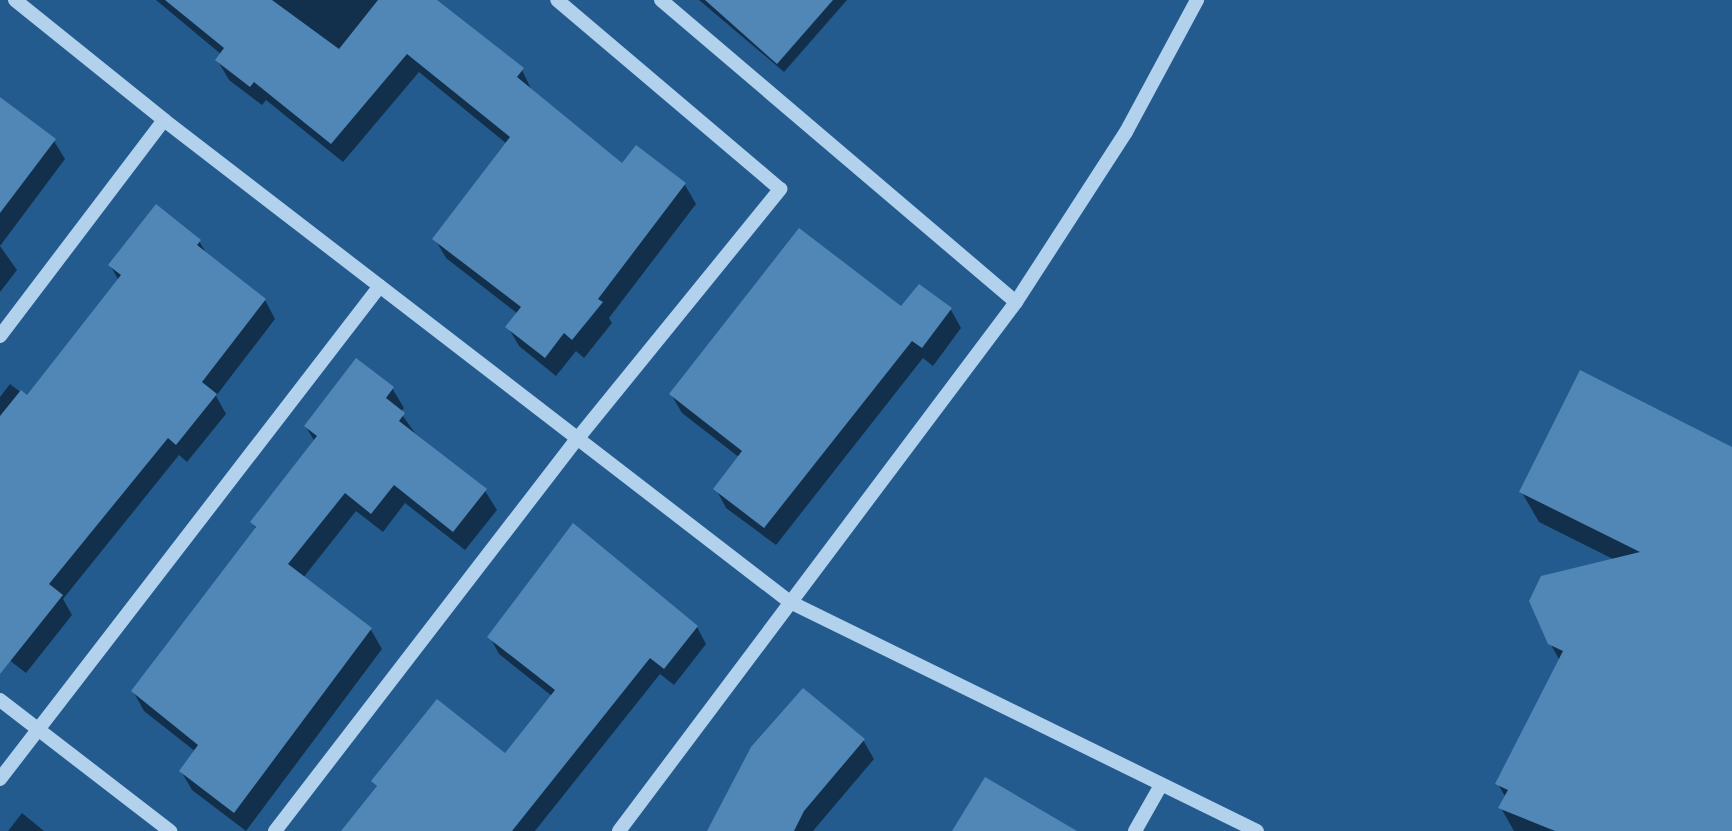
<!DOCTYPE html>
<style>
body{margin:0}
#map{position:relative;width:1732px;height:831px;overflow:hidden;background:#235b8e;font-family:Poppins,sans-serif}
div>[style]{position:absolute}
[style*='--x']{left:calc(var(--x)*1px);top:calc(var(--y)*1px);width:calc(var(--w)*1px);rotate:calc(var(--a)*1deg)}
.shadow>*{inset:0;background:#0007}
.building>*{inset:0;background:#5087b7}
.minor>*{height:14px;margin:-7px;padding:0 7px;transform-origin:7px;border-radius:7px;background:#b2d1ec}
span{translate:-50% -50%;white-space:nowrap;text-align:center;line-height:1.15;-webkit-text-stroke:6px #235b8e;paint-order:stroke}
</style>
<div id="map">
<div class="shadow">
<div style="clip-path:polygon(156px 0,434px 0,522px 70px,532px 91px,622px 166px,636px 148px,685px 185px,696px 204px,609px 318px,612px 323px,584px 358px,576px 351px,556px 376px,519px 346px,508px 327px,518px 314px,446px 258px,435px 239px,507px 144px,419px 72px,343px 162px,266px 100px,262px 105px,229px 80px,218px 61px,222px 55px)"></div>
<div style="clip-path:polygon(699px 0,847px 0,784px 72px)"></div>
<div style="clip-path:polygon(0 97px,54px 141px,65px 159px,0 246px)"></div>
<div style="clip-path:polygon(199px 241px,208px 256px,265px 300px,275px 319px,216px 396px,226px 414px,187px 462px,179px 455px,63px 599px,72px 615px,26px 673px,0 653px,0 397px,10px 384px,27px 397px,119px 281px,110px 265px)"></div>
<div style="clip-path:polygon(0 246px,17px 270px,0 292px)"></div>
<div style="clip-path:polygon(902px 309px,951px 310px,961px 328px,933px 366px,923px 358px,776px 545px,726px 508px,716px 489px,740px 458px,682px 413px,671px 394px)"></div>
<div style="clip-path:polygon(392px 388px,404px 408px,400px 412px,415px 433px,485px 491px,497px 510px,465px 550px,405px 503px,383px 532px,356px 511px,303px 578px,371px 630px,382px 649px,246px 831px,192px 790px,181px 771px,196px 752px,144px 711px,133px 691px,257px 530px,252px 523px,315px 442px,306px 427px)"></div>
<div style="clip-path:polygon(1732px 449px,1732px 831px,1514px 831px,1501px 808px,1506px 798px,1498px 784px,1560px 661px,1550px 643px,1615px 560px,1539px 522px,1521px 491px)"></div>
<div style="clip-path:polygon(697px 627px,706px 644px,674px 685px,660px 674px,535px 831px,344px 831px,378px 788px,374px 781px,505px 755px,552px 696px,499px 654px,490px 637px)"></div>
<div style="clip-path:polygon(863px 740px,874px 759px,813px 831px,710px 831px)"></div>
<div style="clip-path:polygon(22px 813px,44px 831px,8px 831px)"></div>
</div>
<div class="building">
<div style="clip-path:polygon(165px 0,272px 0,339px 49px,378px 0,437px 0,524px 68px,517px 77px,622px 163px,636px 145px,686px 183px,598px 299px,603px 302px,572px 340px,564px 333px,545px 358px,505px 327px,521px 307px,432px 239px,510px 137px,407px 54px,331px 144px,254px 82px,250px 87px,215px 60px,224px 48px)"></div>
<div style="clip-path:polygon(705px 0,833px 0,777px 64px)"></div>
<div style="clip-path:polygon(0 97px,56px 139px,0 213px)"></div>
<div style="clip-path:polygon(156px 204px,201px 240px,197px 245px,266px 299px,202px 382px,217px 394px,176px 445px,168px 438px,49px 584px,63px 595px,0 674px,0 416px,21px 390px,27px 395px,121px 275px,108px 265px)"></div>
<div style="clip-path:polygon(799px 228px,901px 306px,919px 284px,952px 308px,922px 348px,912px 341px,764px 528px,713px 489px,742px 451px,669px 394px)"></div>
<div style="clip-path:polygon(356px 358px,394px 387px,386px 398px,405px 413px,399px 421px,487px 489px,453px 532px,394px 485px,371px 514px,345px 493px,288px 564px,372px 628px,234px 813px,179px 771px,198px 745px,131px 691px,256px 527px,250px 522px,317px 436px,304px 426px)"></div>
<div style="clip-path:polygon(1580px 370px,1732px 447px,1732px 831px,1555px 831px,1498px 808px,1508px 790px,1495px 784px,1563px 651px,1548px 644px,1529px 601px,1541px 576px,1640px 552px,1519px 492px)"></div>
<div style="clip-path:polygon(573px 523px,698px 626px,664px 669px,650px 658px,512px 831px,341px 831px,377px 786px,371px 781px,437px 699px,505px 753px,555px 690px,487px 637px)"></div>
<div style="clip-path:polygon(803px 688px,865px 739px,804px 811px,794px 831px,707px 831px,751px 747px)"></div>
<div style="clip-path:polygon(985px 777px,1077px 831px,952px 831px)"></div>
</div>
<div class="minor">
<div style="--x:15;--y:0;--w:191;--a:38.8"></div>
<div style="--x:164;--y:120;--w:790;--a:37.6"></div>
<div style="--x:790;--y:602;--w:520;--a:26.12"></div>
<div style="--x:661;--y:0;--w:466;--a:40.4"></div>
<div style="--x:0;--y:336;--w:271;--a:-52.8"></div>
<div style="--x:0;--y:700;--w:215;--a:37.6"></div>
<div style="--x:0;--y:779;--w:622;--a:-52.38"></div>
<div style="--x:275;--y:831;--w:496;--a:-52.4"></div>
<div style="--x:578;--y:438;--w:321;--a:-50.9"></div>
<div style="--x:780;--y:189;--w:292;--a:-139.7"></div>
<div style="--x:619;--y:831;--w:661;--a:-53.11"></div>
<div style="--x:1016;--y:302;--w:202;--a:-57.1"></div>
<div style="--x:1126;--y:132;--w:150;--a:-61.7"></div>
<div style="--x:1135;--y:831;--w:53;--a:-60.5"></div>
</div>
</div>
